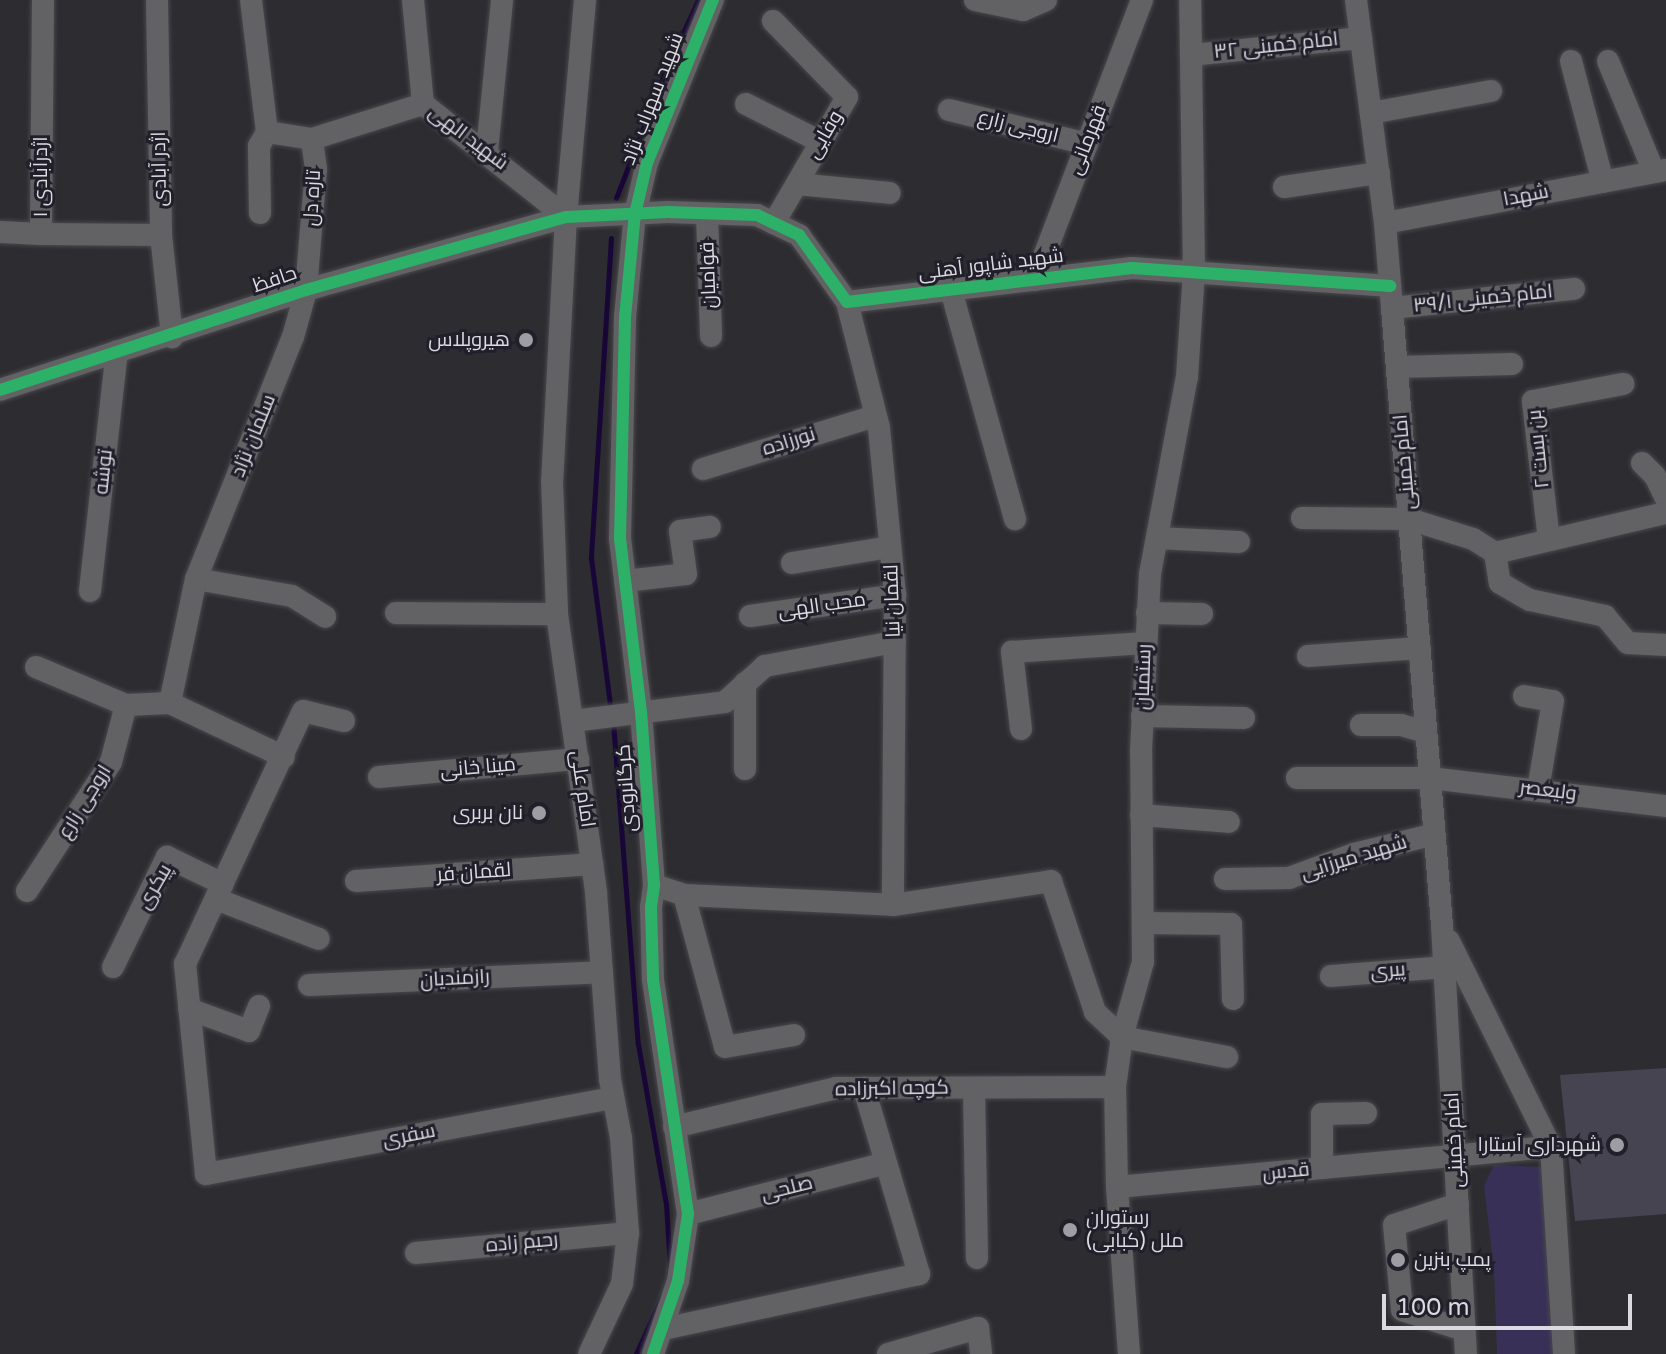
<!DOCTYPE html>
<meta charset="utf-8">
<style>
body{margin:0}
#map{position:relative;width:1666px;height:1354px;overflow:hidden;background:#2c2c31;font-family:"Varela Round",Cairo,sans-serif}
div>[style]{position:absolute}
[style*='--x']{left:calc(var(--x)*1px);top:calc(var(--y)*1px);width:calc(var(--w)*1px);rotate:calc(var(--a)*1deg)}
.green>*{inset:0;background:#383057}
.stream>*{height:5px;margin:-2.5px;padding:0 2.5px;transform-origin:2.5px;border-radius:2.5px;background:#180637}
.building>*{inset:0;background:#474452}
.roads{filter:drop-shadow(0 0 2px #49494c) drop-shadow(0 0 2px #49494c)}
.minor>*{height:22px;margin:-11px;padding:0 11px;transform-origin:11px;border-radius:11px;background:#626265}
.cycleway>*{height:12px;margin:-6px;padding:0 6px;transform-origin:6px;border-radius:6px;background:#2db169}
.dots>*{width:22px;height:22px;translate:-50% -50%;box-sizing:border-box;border:4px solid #211f2a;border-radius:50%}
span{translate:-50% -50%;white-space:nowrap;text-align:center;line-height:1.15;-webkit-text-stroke:6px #211f2a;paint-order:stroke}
.street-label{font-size:20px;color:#dbdae1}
.poi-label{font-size:20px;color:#dbdae1}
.right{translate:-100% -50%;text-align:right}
.left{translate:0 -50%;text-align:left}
.scale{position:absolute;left:1382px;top:1294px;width:250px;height:36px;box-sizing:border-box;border:4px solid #dbdae1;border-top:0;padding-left:10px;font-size:24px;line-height:28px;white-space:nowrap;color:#dbdae1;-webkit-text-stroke:6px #211f2a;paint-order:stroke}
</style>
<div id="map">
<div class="green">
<div style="clip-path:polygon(1494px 1165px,1544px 1167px,1553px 1354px,1497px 1354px,1494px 1271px,1484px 1186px)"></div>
</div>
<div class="stream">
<div style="--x:616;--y:198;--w:135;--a:-68.7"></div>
<div style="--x:665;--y:72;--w:79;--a:-65.4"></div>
<div style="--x:611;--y:238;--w:321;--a:93.6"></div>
<div style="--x:591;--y:558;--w:155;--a:82.6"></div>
<div style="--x:613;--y:722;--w:323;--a:85.6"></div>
<div style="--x:638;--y:1044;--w:162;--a:80.1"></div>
<div style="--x:666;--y:1204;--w:64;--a:86.4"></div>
<div style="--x:636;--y:1354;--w:64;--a:-65.9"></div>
</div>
<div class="building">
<div style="clip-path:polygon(1666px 1068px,1666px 1214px,1575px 1221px,1560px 1075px)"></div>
</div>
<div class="roads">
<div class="minor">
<div style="--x:43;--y:0;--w:234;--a:90.5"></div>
<div style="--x:41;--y:234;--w:120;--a:0.5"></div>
<div style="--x:157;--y:0;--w:235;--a:89"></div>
<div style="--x:161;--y:235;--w:103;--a:83.8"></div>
<div style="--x:413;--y:0;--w:104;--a:84.5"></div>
<div style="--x:585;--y:0;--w:218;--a:95"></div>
<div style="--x:566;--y:217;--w:264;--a:93"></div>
<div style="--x:552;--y:481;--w:133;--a:87.8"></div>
<div style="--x:557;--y:614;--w:282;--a:82"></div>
<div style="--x:596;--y:893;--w:187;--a:85.7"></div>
<div style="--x:610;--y:1079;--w:60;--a:79.4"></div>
<div style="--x:621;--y:1138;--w:95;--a:85.8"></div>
<div style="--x:628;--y:1233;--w:51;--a:96.7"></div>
<div style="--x:622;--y:1284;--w:77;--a:115.2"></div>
<div style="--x:975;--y:0;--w:49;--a:11.8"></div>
<div style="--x:1023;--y:10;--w:25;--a:-23"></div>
<div style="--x:1356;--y:0;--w:225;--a:82.6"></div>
<div style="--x:1385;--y:223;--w:85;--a:85.3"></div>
<div style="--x:1392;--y:308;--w:620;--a:85.37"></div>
<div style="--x:1442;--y:926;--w:429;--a:86.8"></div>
<div style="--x:773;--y:21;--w:106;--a:45.8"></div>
<div style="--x:847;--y:97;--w:146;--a:120.1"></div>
<div style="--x:1191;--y:55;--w:171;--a:-5.7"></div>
<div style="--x:1571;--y:61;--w:125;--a:75.2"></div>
<div style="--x:1608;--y:61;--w:120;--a:67.5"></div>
<div style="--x:746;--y:104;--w:84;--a:26.9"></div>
<div style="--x:949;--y:110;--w:142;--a:13.8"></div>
<div style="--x:1371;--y:113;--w:122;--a:-10.4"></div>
<div style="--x:312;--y:139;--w:116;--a:-17.5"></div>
<div style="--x:423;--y:104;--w:182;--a:38.3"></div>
<div style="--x:487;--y:151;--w:152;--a:-84.3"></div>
<div style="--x:797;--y:184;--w:93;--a:5.5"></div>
<div style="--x:1284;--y:187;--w:96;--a:-8.4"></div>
<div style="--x:260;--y:213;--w:67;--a:-90.9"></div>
<div style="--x:259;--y:146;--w:16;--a:-60"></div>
<div style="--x:707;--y:214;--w:122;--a:88.1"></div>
<div style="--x:1385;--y:223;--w:286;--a:-10.7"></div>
<div style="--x:0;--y:232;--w:41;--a:2.8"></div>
<div style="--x:1035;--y:280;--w:300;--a:-69.1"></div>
<div style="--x:951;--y:290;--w:238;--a:74.4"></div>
<div style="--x:847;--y:302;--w:130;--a:75.7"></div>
<div style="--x:879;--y:428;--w:168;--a:84.5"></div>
<div style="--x:895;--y:595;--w:310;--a:90.4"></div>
<div style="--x:1392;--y:308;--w:183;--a:-6"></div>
<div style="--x:1397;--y:367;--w:115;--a:-1.5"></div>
<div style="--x:0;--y:390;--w:322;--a:-18.1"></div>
<div style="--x:306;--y:290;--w:270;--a:-15.7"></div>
<div style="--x:566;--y:217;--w:102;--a:-2.8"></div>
<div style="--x:668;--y:212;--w:89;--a:1.9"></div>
<div style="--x:757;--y:215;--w:47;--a:25.5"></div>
<div style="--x:799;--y:235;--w:82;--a:54.4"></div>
<div style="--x:847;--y:302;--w:287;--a:-6.8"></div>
<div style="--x:1132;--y:268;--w:259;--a:4"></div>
<div style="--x:1642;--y:463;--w:18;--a:45"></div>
<div style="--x:1655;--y:476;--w:25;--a:64"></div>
<div style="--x:703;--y:469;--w:180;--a:-17.1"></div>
<div style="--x:1302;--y:518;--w:107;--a:0.5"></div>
<div style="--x:1409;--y:519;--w:67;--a:17.4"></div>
<div style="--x:1473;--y:539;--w:26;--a:32"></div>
<div style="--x:1495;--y:553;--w:30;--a:81"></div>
<div style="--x:1500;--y:583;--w:34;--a:30"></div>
<div style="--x:1530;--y:600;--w:77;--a:12"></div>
<div style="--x:1605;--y:616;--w:35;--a:50"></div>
<div style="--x:1628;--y:643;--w:38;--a:3"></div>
<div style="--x:1157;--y:538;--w:82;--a:2.8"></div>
<div style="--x:1549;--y:540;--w:140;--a:-96.6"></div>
<div style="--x:1533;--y:401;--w:92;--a:-10.7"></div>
<div style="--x:1495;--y:553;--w:176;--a:-13.2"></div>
<div style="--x:792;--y:563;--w:99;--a:-9.3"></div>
<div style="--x:196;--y:579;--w:97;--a:10"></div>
<div style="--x:292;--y:596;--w:39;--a:32"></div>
<div style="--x:625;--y:581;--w:61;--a:-6.5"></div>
<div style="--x:686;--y:574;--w:43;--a:-97.9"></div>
<div style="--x:680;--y:531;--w:30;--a:-8"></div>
<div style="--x:90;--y:591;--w:241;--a:-83.6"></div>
<div style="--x:396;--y:613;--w:161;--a:0.4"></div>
<div style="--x:1147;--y:613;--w:55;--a:1"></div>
<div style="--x:750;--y:616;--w:147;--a:-8.2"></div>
<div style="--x:1308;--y:656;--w:112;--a:-4.1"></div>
<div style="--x:36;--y:667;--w:98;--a:22.9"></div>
<div style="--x:126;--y:705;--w:44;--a:-2.6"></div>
<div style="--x:170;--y:703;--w:126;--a:25.3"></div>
<div style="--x:1524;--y:696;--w:29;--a:10"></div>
<div style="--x:1553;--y:701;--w:90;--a:99.6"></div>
<div style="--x:170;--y:703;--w:127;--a:-78.2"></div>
<div style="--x:196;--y:579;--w:261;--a:-68.2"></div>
<div style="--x:293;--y:337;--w:49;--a:-74.5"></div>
<div style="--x:306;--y:290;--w:121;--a:-85.3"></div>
<div style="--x:316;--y:169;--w:30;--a:-98"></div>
<div style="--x:312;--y:139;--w:46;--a:-171.2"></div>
<div style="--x:267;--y:132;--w:133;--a:-96.9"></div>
<div style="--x:1142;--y:716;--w:102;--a:1.1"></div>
<div style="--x:344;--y:721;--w:42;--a:-166.3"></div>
<div style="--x:303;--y:711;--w:279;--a:115"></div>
<div style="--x:185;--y:964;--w:211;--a:84.3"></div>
<div style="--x:206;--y:1174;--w:413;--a:-10.6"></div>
<div style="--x:573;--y:721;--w:153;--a:-7.1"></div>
<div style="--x:725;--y:702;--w:54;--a:-42"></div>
<div style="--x:765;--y:666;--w:132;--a:-10.5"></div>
<div style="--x:1361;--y:725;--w:40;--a:0"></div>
<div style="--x:1401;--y:725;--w:26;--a:16"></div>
<div style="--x:1021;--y:729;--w:78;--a:-96.7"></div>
<div style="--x:1012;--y:652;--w:133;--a:-3.9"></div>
<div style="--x:745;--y:769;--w:86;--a:-90"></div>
<div style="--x:379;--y:777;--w:200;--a:-5.2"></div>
<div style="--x:1297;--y:778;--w:133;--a:0"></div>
<div style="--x:1430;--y:778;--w:238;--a:6.8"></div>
<div style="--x:1141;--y:815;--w:88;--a:4.5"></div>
<div style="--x:1225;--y:879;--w:64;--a:-0.9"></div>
<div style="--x:1289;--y:878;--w:69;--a:-20.3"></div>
<div style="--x:1354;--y:854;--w:83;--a:-13.9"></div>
<div style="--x:356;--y:881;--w:237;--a:-4.1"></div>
<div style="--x:654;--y:885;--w:32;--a:18"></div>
<div style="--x:684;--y:895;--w:209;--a:2.7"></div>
<div style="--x:893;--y:905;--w:160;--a:-8.6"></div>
<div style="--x:1051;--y:881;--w:138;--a:71.4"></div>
<div style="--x:1095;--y:1012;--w:37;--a:43"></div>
<div style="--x:1122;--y:1037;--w:107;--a:10.8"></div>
<div style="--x:27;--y:891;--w:154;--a:-56.9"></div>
<div style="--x:111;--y:762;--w:59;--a:-75.3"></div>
<div style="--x:684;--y:895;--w:157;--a:74.9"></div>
<div style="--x:725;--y:1047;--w:70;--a:-9.9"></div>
<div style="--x:216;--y:899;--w:110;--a:21.2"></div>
<div style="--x:1143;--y:923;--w:88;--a:0.7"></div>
<div style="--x:1231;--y:924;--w:75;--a:88.5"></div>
<div style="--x:1449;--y:941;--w:230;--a:63.7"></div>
<div style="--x:1551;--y:1147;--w:207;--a:86.4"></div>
<div style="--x:113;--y:967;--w:123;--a:-63.9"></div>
<div style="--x:167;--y:857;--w:62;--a:25.7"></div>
<div style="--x:1331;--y:976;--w:114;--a:-4.5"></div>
<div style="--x:309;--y:985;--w:293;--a:-2.5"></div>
<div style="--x:189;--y:1009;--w:64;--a:20.1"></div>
<div style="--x:249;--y:1031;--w:27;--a:-68"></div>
<div style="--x:974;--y:1088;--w:170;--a:89"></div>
<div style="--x:674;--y:1127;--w:167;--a:-13.5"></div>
<div style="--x:836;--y:1088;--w:279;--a:-0.2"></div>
<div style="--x:1322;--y:1168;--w:54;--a:-90"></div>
<div style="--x:1322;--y:1114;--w:44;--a:-1.3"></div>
<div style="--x:1117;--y:1187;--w:436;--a:-5.3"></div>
<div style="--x:1458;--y:1204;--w:67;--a:161.8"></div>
<div style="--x:1394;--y:1225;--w:85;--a:84.6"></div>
<div style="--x:1402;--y:1310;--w:65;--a:17.9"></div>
<div style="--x:688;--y:1214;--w:204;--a:-14.4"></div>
<div style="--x:416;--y:1253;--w:213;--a:-5.4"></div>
<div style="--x:663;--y:1329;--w:262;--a:-12.1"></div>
<div style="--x:919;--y:1274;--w:194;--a:-106.5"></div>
<div style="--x:653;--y:1354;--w:77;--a:-71.1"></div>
<div style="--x:678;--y:1281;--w:68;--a:-81.5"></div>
<div style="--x:688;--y:1214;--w:238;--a:-98.5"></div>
<div style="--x:653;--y:979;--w:72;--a:-91.6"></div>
<div style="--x:651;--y:907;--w:22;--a:-82"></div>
<div style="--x:654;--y:885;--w:173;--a:-94.3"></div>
<div style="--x:641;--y:712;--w:174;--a:-96.9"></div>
<div style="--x:620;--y:539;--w:222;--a:-88.7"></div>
<div style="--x:625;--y:317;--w:103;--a:-84.5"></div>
<div style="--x:635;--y:214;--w:52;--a:-76.8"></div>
<div style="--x:647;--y:163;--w:176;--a:-68"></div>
<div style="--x:888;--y:1354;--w:94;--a:-16.1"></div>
<div style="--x:978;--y:1328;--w:26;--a:83"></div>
<div style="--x:1129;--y:1354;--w:167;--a:-94.1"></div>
<div style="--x:1117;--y:1187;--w:100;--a:-91.1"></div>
<div style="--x:1115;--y:1087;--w:50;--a:-82"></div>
<div style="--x:1122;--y:1037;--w:78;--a:-74.4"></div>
<div style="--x:1143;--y:962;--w:211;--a:-90.5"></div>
<div style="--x:1141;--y:751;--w:177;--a:-87.1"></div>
<div style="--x:1150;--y:574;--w:200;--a:-79.4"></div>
<div style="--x:1187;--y:377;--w:105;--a:-86.2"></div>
<div style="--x:1194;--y:272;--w:272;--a:-90.8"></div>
</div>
</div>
<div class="cycleway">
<div style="--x:0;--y:390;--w:322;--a:-18.1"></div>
<div style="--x:306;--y:290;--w:270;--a:-15.7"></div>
<div style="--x:566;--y:217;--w:102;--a:-2.8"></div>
<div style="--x:668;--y:212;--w:89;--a:1.9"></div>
<div style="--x:757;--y:215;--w:47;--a:25.5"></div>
<div style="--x:799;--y:235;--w:82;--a:54.4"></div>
<div style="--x:847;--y:302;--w:287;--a:-6.8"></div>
<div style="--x:1132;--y:268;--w:259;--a:4"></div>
<div style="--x:653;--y:1354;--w:77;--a:-71.1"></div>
<div style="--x:678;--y:1281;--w:68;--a:-81.5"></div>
<div style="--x:688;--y:1214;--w:238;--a:-98.5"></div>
<div style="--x:653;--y:979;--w:72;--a:-91.6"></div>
<div style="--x:651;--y:907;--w:22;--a:-82"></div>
<div style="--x:654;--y:885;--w:173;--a:-94.3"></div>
<div style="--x:641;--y:712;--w:174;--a:-96.9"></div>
<div style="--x:620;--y:539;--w:222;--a:-88.7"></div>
<div style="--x:625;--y:317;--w:103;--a:-84.5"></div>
<div style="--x:635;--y:214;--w:52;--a:-76.8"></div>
<div style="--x:647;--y:163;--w:176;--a:-68"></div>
</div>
<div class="dots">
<div style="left:526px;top:340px;background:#9e9da3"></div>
<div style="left:539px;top:813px;background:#9e9da3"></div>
<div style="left:1617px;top:1145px;background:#9e9da3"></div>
<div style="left:1070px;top:1230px;background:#9e9da3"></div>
<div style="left:1398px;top:1260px;background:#9e9da3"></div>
</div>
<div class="street-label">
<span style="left:1276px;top:46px;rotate:-6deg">امام خمینی ۳۲</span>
<span style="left:653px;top:99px;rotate:-69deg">شهید سهراب نژاد</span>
<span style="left:1018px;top:127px;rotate:14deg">اروجی زارع</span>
<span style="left:825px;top:135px;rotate:-60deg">وفایی</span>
<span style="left:468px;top:138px;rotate:37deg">شهید الهی</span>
<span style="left:1088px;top:140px;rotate:-69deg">قهرمانی</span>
<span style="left:160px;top:169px;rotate:-91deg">اژدر آبادی</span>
<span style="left:41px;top:177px;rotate:-90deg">اژدرآبادی ۱</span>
<span style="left:1526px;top:196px;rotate:-11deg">شهدا</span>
<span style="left:313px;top:198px;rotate:-87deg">تازه دل</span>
<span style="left:991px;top:265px;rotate:-7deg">شهید شاپور آهنی</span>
<span style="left:709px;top:275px;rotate:-92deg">قوامیان</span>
<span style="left:275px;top:280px;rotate:-19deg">حافظ</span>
<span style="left:1483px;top:299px;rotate:-6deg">امام خمینی ۳۹/۱</span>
<span style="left:254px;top:436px;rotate:-68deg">سلمان نژاد</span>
<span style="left:789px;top:442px;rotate:-17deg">نورزاده</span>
<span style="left:1539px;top:449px;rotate:-96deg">بن بست ۲</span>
<span style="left:1405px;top:462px;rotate:-95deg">امام خمینی</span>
<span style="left:104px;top:472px;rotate:-84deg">توشه</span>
<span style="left:893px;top:601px;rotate:-92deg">لقمان نیا</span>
<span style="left:822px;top:606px;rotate:-8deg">محب الهی</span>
<span style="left:1144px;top:677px;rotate:-88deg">رستمیان</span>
<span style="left:478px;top:768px;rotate:-5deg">مینا خانی</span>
<span style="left:627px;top:788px;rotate:-94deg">کرگانرودی</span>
<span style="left:582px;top:789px;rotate:82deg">امام علی</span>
<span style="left:1548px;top:791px;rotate:7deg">ولیعصر</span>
<span style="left:85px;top:802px;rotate:-58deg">اروجی زارع</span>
<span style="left:1354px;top:858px;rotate:-17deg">شهید میرزایی</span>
<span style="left:474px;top:873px;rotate:-4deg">لقمان فر</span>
<span style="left:155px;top:887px;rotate:-60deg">پیکری</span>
<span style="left:1388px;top:971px;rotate:-4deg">پیری</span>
<span style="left:455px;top:979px;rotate:-3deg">رازمندیان</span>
<span style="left:892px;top:1089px;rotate:-1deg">کوچه اکبرزاده</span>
<span style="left:409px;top:1136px;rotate:-11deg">سفری</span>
<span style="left:1455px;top:1140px;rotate:-93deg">امام خمینی</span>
<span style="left:1286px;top:1172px;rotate:-5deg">قدس</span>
<span style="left:787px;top:1189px;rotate:-14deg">صلحی</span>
<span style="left:522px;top:1243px;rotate:-5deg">رحیم زاده</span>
</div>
<div class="poi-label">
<span class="right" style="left:510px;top:340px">هیروپلاس</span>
<span class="right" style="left:523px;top:813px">نان بربری</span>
<span class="right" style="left:1601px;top:1145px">شهرداری آستارا</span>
<span class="left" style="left:1086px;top:1230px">رستوران<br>ملل (کبابی)</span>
<span class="left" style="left:1414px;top:1260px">پمپ بنزین</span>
</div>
<div class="scale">100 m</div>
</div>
